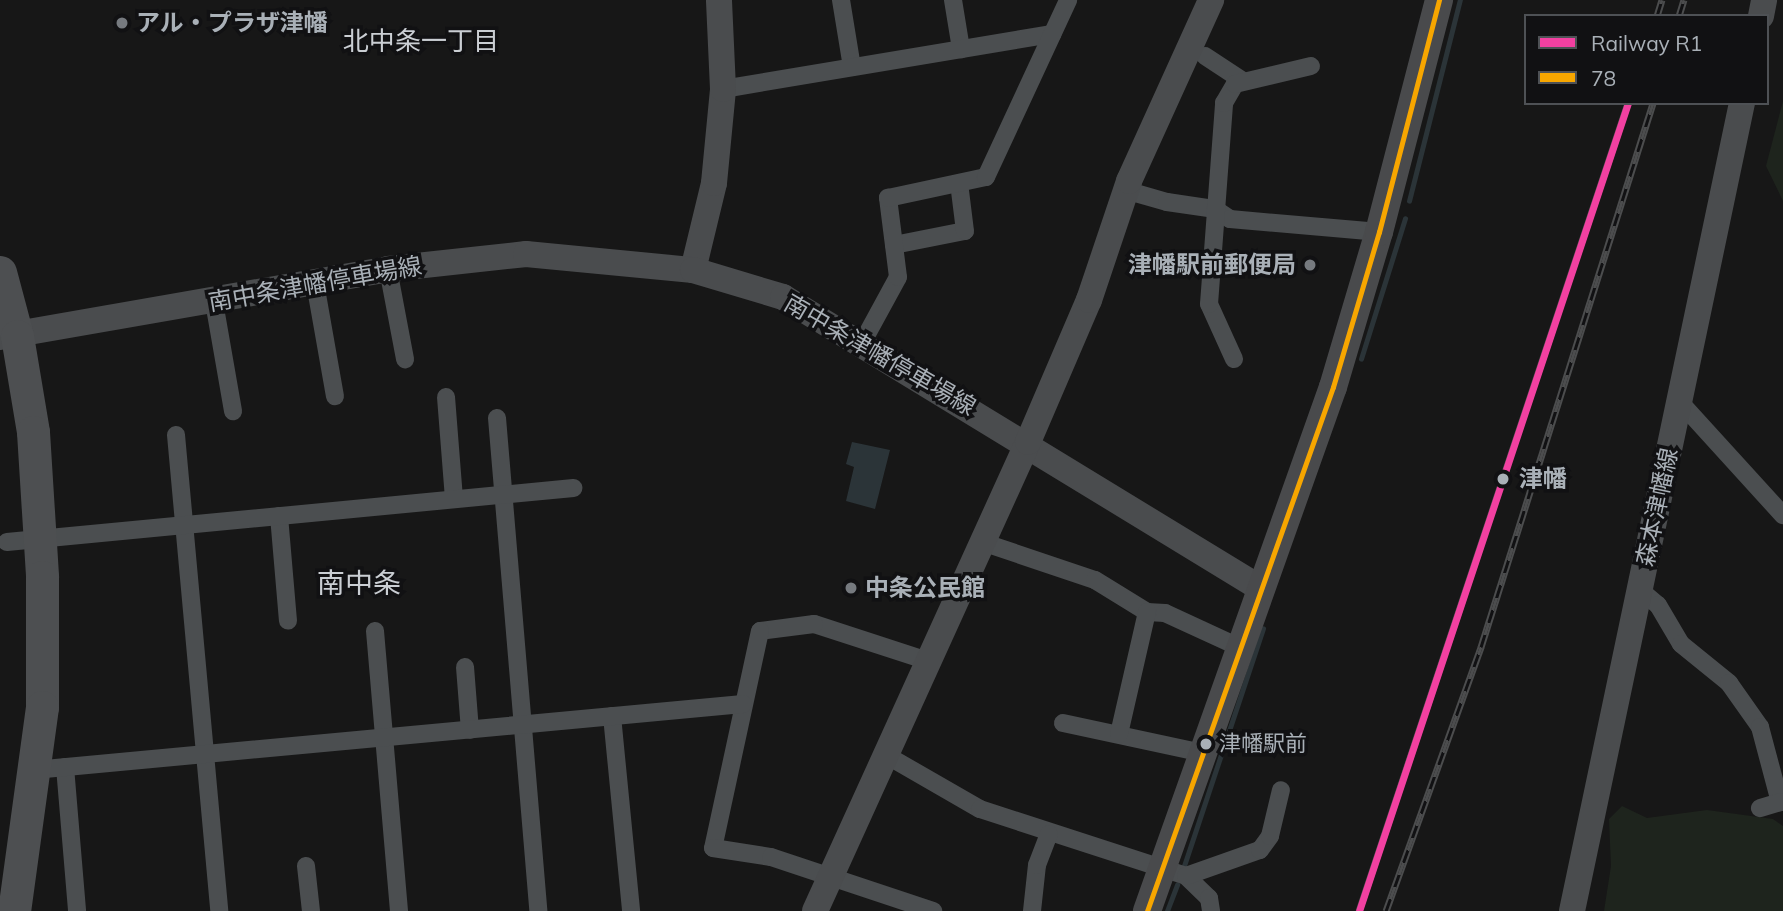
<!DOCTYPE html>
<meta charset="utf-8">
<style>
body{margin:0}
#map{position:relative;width:1783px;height:911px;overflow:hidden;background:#171717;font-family:Mulish,"Noto Sans JP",sans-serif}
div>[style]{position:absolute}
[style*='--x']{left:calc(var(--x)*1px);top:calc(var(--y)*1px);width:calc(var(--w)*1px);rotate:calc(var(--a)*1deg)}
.green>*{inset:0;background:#1e241d}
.water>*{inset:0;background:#2b3438}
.stream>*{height:4.5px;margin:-2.25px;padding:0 2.25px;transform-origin:2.25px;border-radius:2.25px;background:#2b3438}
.street>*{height:18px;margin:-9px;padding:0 9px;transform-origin:9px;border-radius:9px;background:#4b4e50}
.secondary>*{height:26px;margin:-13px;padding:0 13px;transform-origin:13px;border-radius:13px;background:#4a4c4e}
.primary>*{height:28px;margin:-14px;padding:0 14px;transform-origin:14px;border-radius:14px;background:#494a4c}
.highway>*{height:33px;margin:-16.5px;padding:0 16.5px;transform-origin:16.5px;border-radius:16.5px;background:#4d4f51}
.rail>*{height:7px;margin-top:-3.5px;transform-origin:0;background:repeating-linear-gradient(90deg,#111113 0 13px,#4c4d4e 0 26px);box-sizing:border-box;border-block:2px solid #4c4d4e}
.bus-1>*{height:5px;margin:-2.5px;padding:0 2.5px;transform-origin:2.5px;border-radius:2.5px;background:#f7a600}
.rail-1>*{height:7px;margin:-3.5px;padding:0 3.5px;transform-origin:3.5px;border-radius:3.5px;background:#f240a1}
.dots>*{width:19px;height:19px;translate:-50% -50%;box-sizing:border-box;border:4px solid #111113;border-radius:50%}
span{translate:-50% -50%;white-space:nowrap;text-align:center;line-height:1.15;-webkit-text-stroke:7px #111113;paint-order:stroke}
.bus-label{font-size:22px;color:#a9b0b7}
.left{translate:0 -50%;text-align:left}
.poi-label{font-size:24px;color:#a9b0b7;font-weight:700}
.right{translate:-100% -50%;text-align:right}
.street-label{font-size:24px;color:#a9b0b7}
.stop-label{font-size:24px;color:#a9b0b7;font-weight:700}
.neighbourhood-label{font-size:26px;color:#caced3}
.quarter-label{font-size:28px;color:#caced3}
.legend{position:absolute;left:1524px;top:14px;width:245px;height:91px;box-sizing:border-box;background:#111113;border:2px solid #4e5155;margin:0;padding:9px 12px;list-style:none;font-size:21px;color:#a9b0b7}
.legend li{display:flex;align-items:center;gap:14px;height:35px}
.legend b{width:35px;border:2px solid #4e5155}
</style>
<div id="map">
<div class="green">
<div style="clip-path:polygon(1783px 101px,1783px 201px,1766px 166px)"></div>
<div style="clip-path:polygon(1622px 806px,1647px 818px,1707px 810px,1773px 819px,1783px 826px,1783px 911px,1604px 911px,1611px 866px,1609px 819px)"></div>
</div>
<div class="water">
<div style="clip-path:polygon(852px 442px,890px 450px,875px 509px,846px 501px,854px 467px,846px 464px)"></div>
</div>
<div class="stream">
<div style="--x:1409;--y:201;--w:207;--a:-75.8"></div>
<div style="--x:1361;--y:359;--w:147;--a:-72.6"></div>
<div style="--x:1184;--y:866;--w:250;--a:-71.6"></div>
<div style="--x:1167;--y:911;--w:28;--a:-69"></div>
</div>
<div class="street">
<div style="--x:841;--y:0;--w:68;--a:80.7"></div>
<div style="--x:953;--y:0;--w:50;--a:80.7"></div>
<div style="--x:1205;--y:56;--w:45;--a:33.3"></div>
<div style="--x:723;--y:89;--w:334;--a:-9.5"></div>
<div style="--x:1125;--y:190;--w:44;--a:15.9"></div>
<div style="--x:1167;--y:202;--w:49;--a:8.3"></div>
<div style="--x:1215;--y:209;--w:18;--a:34"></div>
<div style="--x:1230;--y:219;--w:150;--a:5"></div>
<div style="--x:894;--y:245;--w:72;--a:-11.2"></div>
<div style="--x:965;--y:231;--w:48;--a:-97.1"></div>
<div style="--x:388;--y:269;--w:92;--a:79.3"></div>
<div style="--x:315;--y:283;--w:115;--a:80"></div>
<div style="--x:214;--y:302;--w:111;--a:80.1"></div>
<div style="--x:861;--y:345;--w:77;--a:-61.4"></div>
<div style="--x:898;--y:277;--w:80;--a:-97.2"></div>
<div style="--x:888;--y:198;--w:100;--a:-12.1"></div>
<div style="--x:986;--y:177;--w:195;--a:-65.1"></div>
<div style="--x:1234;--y:359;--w:60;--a:-114.4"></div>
<div style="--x:1209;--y:304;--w:202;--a:-85.7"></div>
<div style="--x:1224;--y:103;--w:22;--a:-60"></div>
<div style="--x:1235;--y:84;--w:78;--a:-13.3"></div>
<div style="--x:446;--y:397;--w:102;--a:85.5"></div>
<div style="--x:1680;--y:402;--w:153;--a:47.7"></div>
<div style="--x:497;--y:418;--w:495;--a:85.2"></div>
<div style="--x:176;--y:435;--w:478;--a:84.8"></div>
<div style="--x:279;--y:516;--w:105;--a:85.1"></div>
<div style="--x:7;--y:542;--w:569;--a:-5.45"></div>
<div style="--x:982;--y:542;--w:119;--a:18.6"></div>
<div style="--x:1095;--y:580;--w:61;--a:31.6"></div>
<div style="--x:1147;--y:612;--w:18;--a:3"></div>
<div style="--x:1165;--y:613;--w:81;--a:24.7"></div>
<div style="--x:1640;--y:590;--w:23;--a:40"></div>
<div style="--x:1658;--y:605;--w:45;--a:59.5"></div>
<div style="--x:1681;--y:644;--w:62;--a:39.1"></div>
<div style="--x:1729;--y:683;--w:54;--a:54.8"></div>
<div style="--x:1760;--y:727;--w:78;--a:75.1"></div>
<div style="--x:1780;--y:802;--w:21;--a:163"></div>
<div style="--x:375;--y:631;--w:281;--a:85.1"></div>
<div style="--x:928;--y:661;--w:120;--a:-162"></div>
<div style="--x:814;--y:624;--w:54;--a:172.6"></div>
<div style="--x:760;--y:631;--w:222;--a:102.2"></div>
<div style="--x:713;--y:848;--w:59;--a:8.8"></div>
<div style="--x:771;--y:857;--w:171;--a:18.4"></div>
<div style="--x:465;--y:667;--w:63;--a:85.5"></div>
<div style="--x:612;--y:716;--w:196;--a:84.4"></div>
<div style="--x:1063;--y:723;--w:143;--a:12.1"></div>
<div style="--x:1119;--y:734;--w:125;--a:-77.1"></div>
<div style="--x:886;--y:755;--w:108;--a:29.9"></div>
<div style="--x:980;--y:809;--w:217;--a:18"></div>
<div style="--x:1186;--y:876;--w:32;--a:44"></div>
<div style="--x:1209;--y:898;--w:13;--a:81"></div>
<div style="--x:65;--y:767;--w:144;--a:85.2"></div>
<div style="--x:34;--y:770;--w:712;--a:-5.32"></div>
<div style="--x:306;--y:866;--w:45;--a:83.7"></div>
<div style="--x:1186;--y:876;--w:78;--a:-19.4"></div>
<div style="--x:1260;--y:850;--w:17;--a:-54"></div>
<div style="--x:1270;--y:836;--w:47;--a:-76.6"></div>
<div style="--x:1032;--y:911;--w:46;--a:-83.8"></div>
<div style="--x:1037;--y:865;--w:33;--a:-69"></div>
</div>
<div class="secondary">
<div style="--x:1761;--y:16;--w:16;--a:-79"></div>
<div style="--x:693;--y:270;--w:89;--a:-76.4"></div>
<div style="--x:714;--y:183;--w:94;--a:-84.5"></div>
<div style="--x:723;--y:89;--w:89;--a:-92.6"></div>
<div style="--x:0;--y:337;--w:394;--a:-9.9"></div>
<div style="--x:388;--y:269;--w:139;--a:-6.2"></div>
<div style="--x:526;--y:254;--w:168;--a:5.5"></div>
<div style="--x:693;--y:270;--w:94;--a:16.7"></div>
<div style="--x:783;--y:297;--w:559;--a:31.39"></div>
<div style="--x:815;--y:911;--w:515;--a:-65.57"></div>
<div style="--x:1028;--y:442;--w:155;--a:-66.8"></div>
<div style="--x:1089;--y:300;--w:126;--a:-71.4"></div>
<div style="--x:1129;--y:181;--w:199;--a:-65.6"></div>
<div style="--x:1572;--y:911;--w:826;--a:-78.12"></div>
</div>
<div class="primary">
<div style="--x:1147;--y:911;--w:556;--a:-70.46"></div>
<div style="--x:1333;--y:387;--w:162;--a:-73.5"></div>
<div style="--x:1379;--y:232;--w:240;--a:-75.5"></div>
</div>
<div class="highway">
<div style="--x:0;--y:272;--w:66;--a:75.1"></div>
<div style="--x:17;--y:336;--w:97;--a:80.5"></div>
<div style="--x:33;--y:432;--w:145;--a:86.4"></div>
<div style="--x:42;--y:577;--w:130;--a:90"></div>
<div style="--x:42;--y:707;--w:206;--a:97.8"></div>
</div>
<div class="rail">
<div style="--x:1657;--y:16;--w:17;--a:-73"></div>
<div style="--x:1679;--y:16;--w:17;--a:-73"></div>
<div style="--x:1359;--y:911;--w:852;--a:-71.59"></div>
<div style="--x:1386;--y:911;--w:281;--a:-70.2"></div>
<div style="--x:1481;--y:647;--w:571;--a:-72.45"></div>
</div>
<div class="bus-1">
<div style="--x:1147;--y:911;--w:556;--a:-70.46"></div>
<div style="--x:1333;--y:387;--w:162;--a:-73.5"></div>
<div style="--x:1379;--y:232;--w:240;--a:-75.5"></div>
</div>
<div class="rail-1">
<div style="--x:1359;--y:911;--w:852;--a:-71.59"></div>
</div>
<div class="dots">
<div style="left:122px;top:23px;background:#767a7f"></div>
<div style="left:1310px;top:265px;background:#767a7f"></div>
<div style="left:1503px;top:479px;background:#a9b0b7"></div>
<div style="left:851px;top:588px;background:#767a7f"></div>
<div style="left:1206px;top:744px;background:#a9b0b7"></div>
</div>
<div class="bus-label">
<span class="left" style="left:1219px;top:744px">津幡駅前</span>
</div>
<div class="poi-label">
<span class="left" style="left:136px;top:23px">アル・プラザ津幡</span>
<span class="right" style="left:1296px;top:265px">津幡駅前郵便局</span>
<span class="left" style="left:865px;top:588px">中条公民館</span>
</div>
<div class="street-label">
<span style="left:315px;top:284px;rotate:-10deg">南中条津幡停車場線</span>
<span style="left:880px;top:355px;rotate:30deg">南中条津幡停車場線</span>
<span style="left:1657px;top:507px;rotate:-78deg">森本津幡線</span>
</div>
<div class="stop-label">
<span class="left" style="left:1519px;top:479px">津幡</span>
</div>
<div class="neighbourhood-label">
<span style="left:421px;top:41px">北中条一丁目</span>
</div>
<div class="quarter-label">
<span style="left:359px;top:583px">南中条</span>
</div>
<ul class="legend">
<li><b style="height:9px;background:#f240a1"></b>Railway R1</li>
<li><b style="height:9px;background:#f7a600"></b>78</li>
</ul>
</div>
